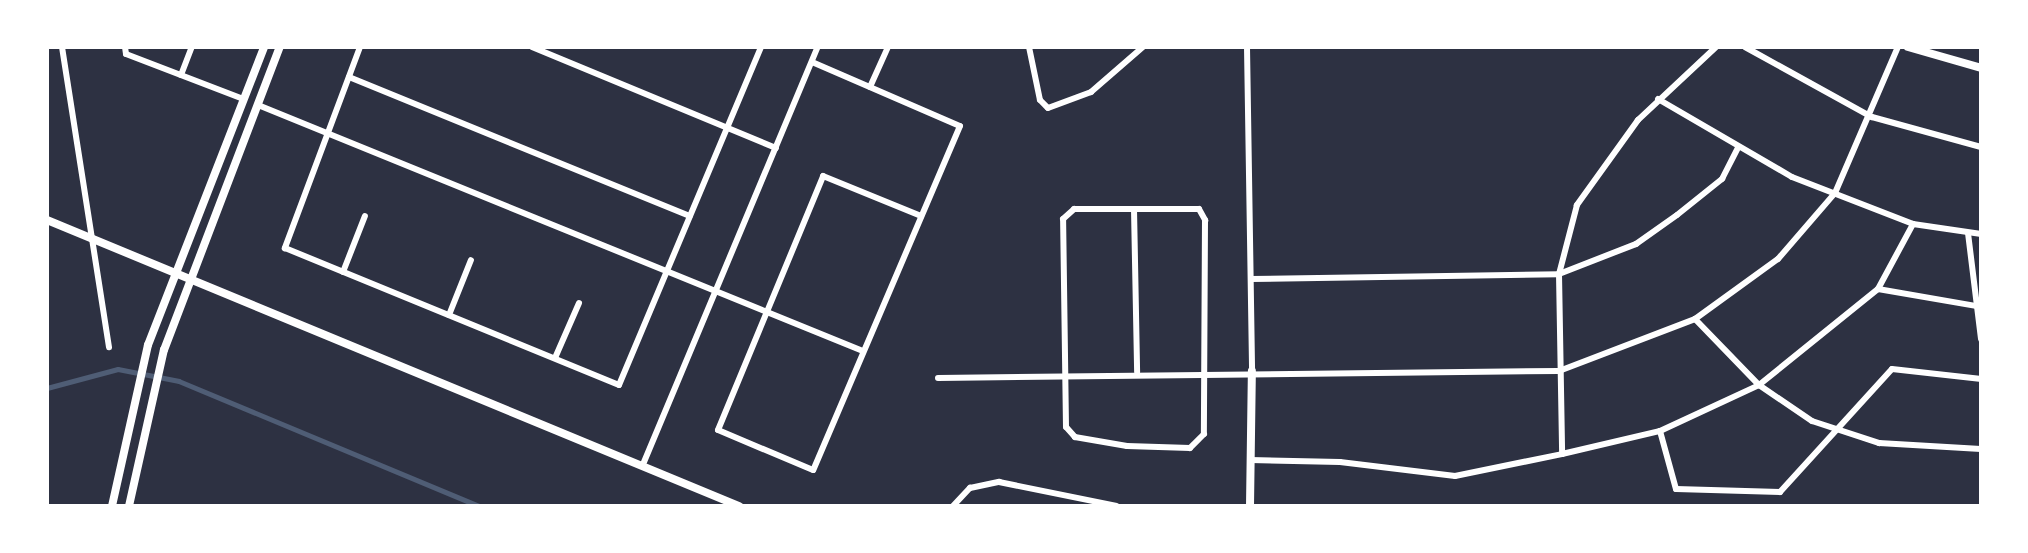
<!DOCTYPE html>
<html>
<head>
<meta charset="utf-8">
<style>
	body { margin:0 }
	#map { position:relative; width:2028px; height:553px; overflow:hidden; background:#2d3142; font-family:Cabin,sans-serif }
	div>[style] { position:absolute }
	.stream>* { height:4.5px; margin:-2.25px; padding:0 2.25px; transform-origin:2.25px; border-radius:2.25px; background:#4f5d75 }
	.minor>* { height:6px; margin:-3px; padding:0 3px; transform-origin:3px; border-radius:3px; background:#fff }
	.tertiary>* { height:8px; margin:-4px; padding:0 4px; transform-origin:4px; border-radius:4px; background:#fff }
	span { translate:-50% -50%; white-space:nowrap; text-align:center; line-height:1.15; -webkit-text-stroke:6px #fff; paint-order:stroke }
	.frame { position:absolute; inset:0; border:49px solid #fff; pointer-events:none }
</style>
</head>
<body>
<div id="map">
	<div class="stream">
		<div style="left:47px;top:388px;width:73px;rotate:-15deg"></div>
		<div style="left:118px;top:369px;width:62px;rotate:11.1deg"></div>
		<div style="left:179px;top:381px;width:325px;rotate:22.6deg"></div>
	</div>
	<div class="minor">
		<div style="left:62px;top:47px;width:304px;rotate:81.1deg"></div>
		<div style="left:125px;top:47px;width:7px;rotate:82deg"></div>
		<div style="left:126px;top:54px;width:125px;rotate:21deg"></div>
		<div style="left:360px;top:47px;width:215px;rotate:110.5deg"></div>
		<div style="left:285px;top:248px;width:361px;rotate:22.3deg"></div>
		<div style="left:619px;top:385px;width:367px;rotate:-67.2deg"></div>
		<div style="left:532px;top:47px;width:264px;rotate:22.5deg"></div>
		<div style="left:1029px;top:47px;width:54px;rotate:78.3deg"></div>
		<div style="left:1040px;top:100px;width:11px;rotate:45deg"></div>
		<div style="left:1048px;top:108px;width:46px;rotate:-20.4deg"></div>
		<div style="left:1091px;top:92px;width:69px;rotate:-40.9deg"></div>
		<div style="left:1247px;top:47px;width:324px;rotate:89.1deg"></div>
		<div style="left:1716px;top:47px;width:107px;rotate:136.9deg"></div>
		<div style="left:1638px;top:120px;width:105px;rotate:125.7deg"></div>
		<div style="left:1577px;top:205px;width:71px;rotate:104.6deg"></div>
		<div style="left:1559px;top:274px;width:180px;rotate:89deg"></div>
		<div style="left:1562px;top:454px;width:101px;rotate:-13.2deg"></div>
		<div style="left:1660px;top:431px;width:109px;rotate:-24.9deg"></div>
		<div style="left:1759px;top:385px;width:153px;rotate:-38.9deg"></div>
		<div style="left:1878px;top:289px;width:74px;rotate:-61.7deg"></div>
		<div style="left:1745px;top:47px;width:145px;rotate:28.9deg"></div>
		<div style="left:1872px;top:117px;width:113px;rotate:15.4deg"></div>
		<div style="left:812px;top:62px;width:161px;rotate:23.4deg"></div>
		<div style="left:960px;top:126px;width:374px;rotate:113.1deg"></div>
		<div style="left:813px;top:470px;width:103px;rotate:-157.2deg"></div>
		<div style="left:718px;top:430px;width:275px;rotate:-67.5deg"></div>
		<div style="left:823px;top:176px;width:106px;rotate:22.2deg"></div>
		<div style="left:181px;top:75px;width:30px;rotate:-69deg"></div>
		<div style="left:349px;top:77px;width:368px;rotate:22.2deg"></div>
		<div style="left:870px;top:87px;width:44px;rotate:-65.8deg"></div>
		<div style="left:1658px;top:99px;width:155px;rotate:30.2deg"></div>
		<div style="left:1792px;top:177px;width:130px;rotate:21.2deg"></div>
		<div style="left:1913px;top:224px;width:69px;rotate:8.4deg"></div>
		<div style="left:258px;top:105px;width:653px;rotate:22.13deg"></div>
		<div style="left:1074px;top:209px;width:125px"></div>
		<div style="left:1199px;top:209px;width:13px;rotate:61deg"></div>
		<div style="left:1205px;top:220px;width:214px;rotate:90.3deg"></div>
		<div style="left:1204px;top:434px;width:20px;rotate:135deg"></div>
		<div style="left:1190px;top:448px;width:63px;rotate:-178.2deg"></div>
		<div style="left:1127px;top:446px;width:53px;rotate:-170.2deg"></div>
		<div style="left:1075px;top:437px;width:13px;rotate:-132deg"></div>
		<div style="left:1066px;top:427px;width:208px;rotate:-90.8deg"></div>
		<div style="left:1063px;top:219px;width:15px;rotate:-42deg"></div>
		<div style="left:1134px;top:209px;width:163px;rotate:88.9deg"></div>
		<div style="left:1968px;top:233px;width:107px;rotate:83deg"></div>
		<div style="left:343px;top:272px;width:60px;rotate:-68.6deg"></div>
		<div style="left:1251px;top:279px;width:308px;rotate:-0.9deg"></div>
		<div style="left:1559px;top:274px;width:83px;rotate:-21.3deg"></div>
		<div style="left:1636px;top:244px;width:50px;rotate:-35.3deg"></div>
		<div style="left:1677px;top:215px;width:58px;rotate:-38.7deg"></div>
		<div style="left:1722px;top:179px;width:35px;rotate:-63deg"></div>
		<div style="left:1878px;top:289px;width:99px;rotate:9.8deg"></div>
		<div style="left:449px;top:315px;width:59px;rotate:-68.2deg"></div>
		<div style="left:1695px;top:319px;width:92px;rotate:45.9deg"></div>
		<div style="left:1759px;top:385px;width:64px;rotate:34.2deg"></div>
		<div style="left:1812px;top:421px;width:71px;rotate:18.2deg"></div>
		<div style="left:1879px;top:443px;width:102px;rotate:3.4deg"></div>
		<div style="left:555px;top:358px;width:60px;rotate:-66.4deg"></div>
		<div style="left:938px;top:378px;width:621px;rotate:-0.65deg"></div>
		<div style="left:1559px;top:371px;width:146px;rotate:-20.9deg"></div>
		<div style="left:1695px;top:319px;width:102px;rotate:-35.9deg"></div>
		<div style="left:1778px;top:259px;width:87px;rotate:-49.2deg"></div>
		<div style="left:1835px;top:193px;width:159px;rotate:-66.7deg"></div>
		<div style="left:1660px;top:431px;width:60px;rotate:74.6deg"></div>
		<div style="left:1676px;top:489px;width:104px;rotate:1.7deg"></div>
		<div style="left:1780px;top:492px;width:166px;rotate:-47.7deg"></div>
		<div style="left:1892px;top:369px;width:90px;rotate:6.4deg"></div>
		<div style="left:1250px;top:460px;width:90px;rotate:1.3deg"></div>
		<div style="left:1340px;top:462px;width:116px;rotate:6.9deg"></div>
		<div style="left:1455px;top:476px;width:109px;rotate:-11.6deg"></div>
		<div style="left:644px;top:462px;width:450px;rotate:-67.3deg"></div>
		<div style="left:953px;top:506px;width:25px;rotate:-47deg"></div>
		<div style="left:970px;top:488px;width:30px;rotate:-12deg"></div>
		<div style="left:999px;top:482px;width:120px;rotate:11.5deg"></div>
	</div>
	<div class="tertiary">
		<div style="left:1908px;top:47px;width:76px;rotate:16deg"></div>
		<div style="left:47px;top:220px;width:749px;rotate:22.46deg"></div>
		<div style="left:112px;top:506px;width:165px;rotate:-77.4deg"></div>
		<div style="left:148px;top:345px;width:320px;rotate:-68.7deg"></div>
		<div style="left:129px;top:506px;width:160px;rotate:-77.4deg"></div>
		<div style="left:164px;top:350px;width:324px;rotate:-69.1deg"></div>
		<div style="left:1250px;top:506px;width:135px;rotate:-89.2deg"></div>
	</div>
	<div class="frame"></div>
</div>
</body>
</html>
